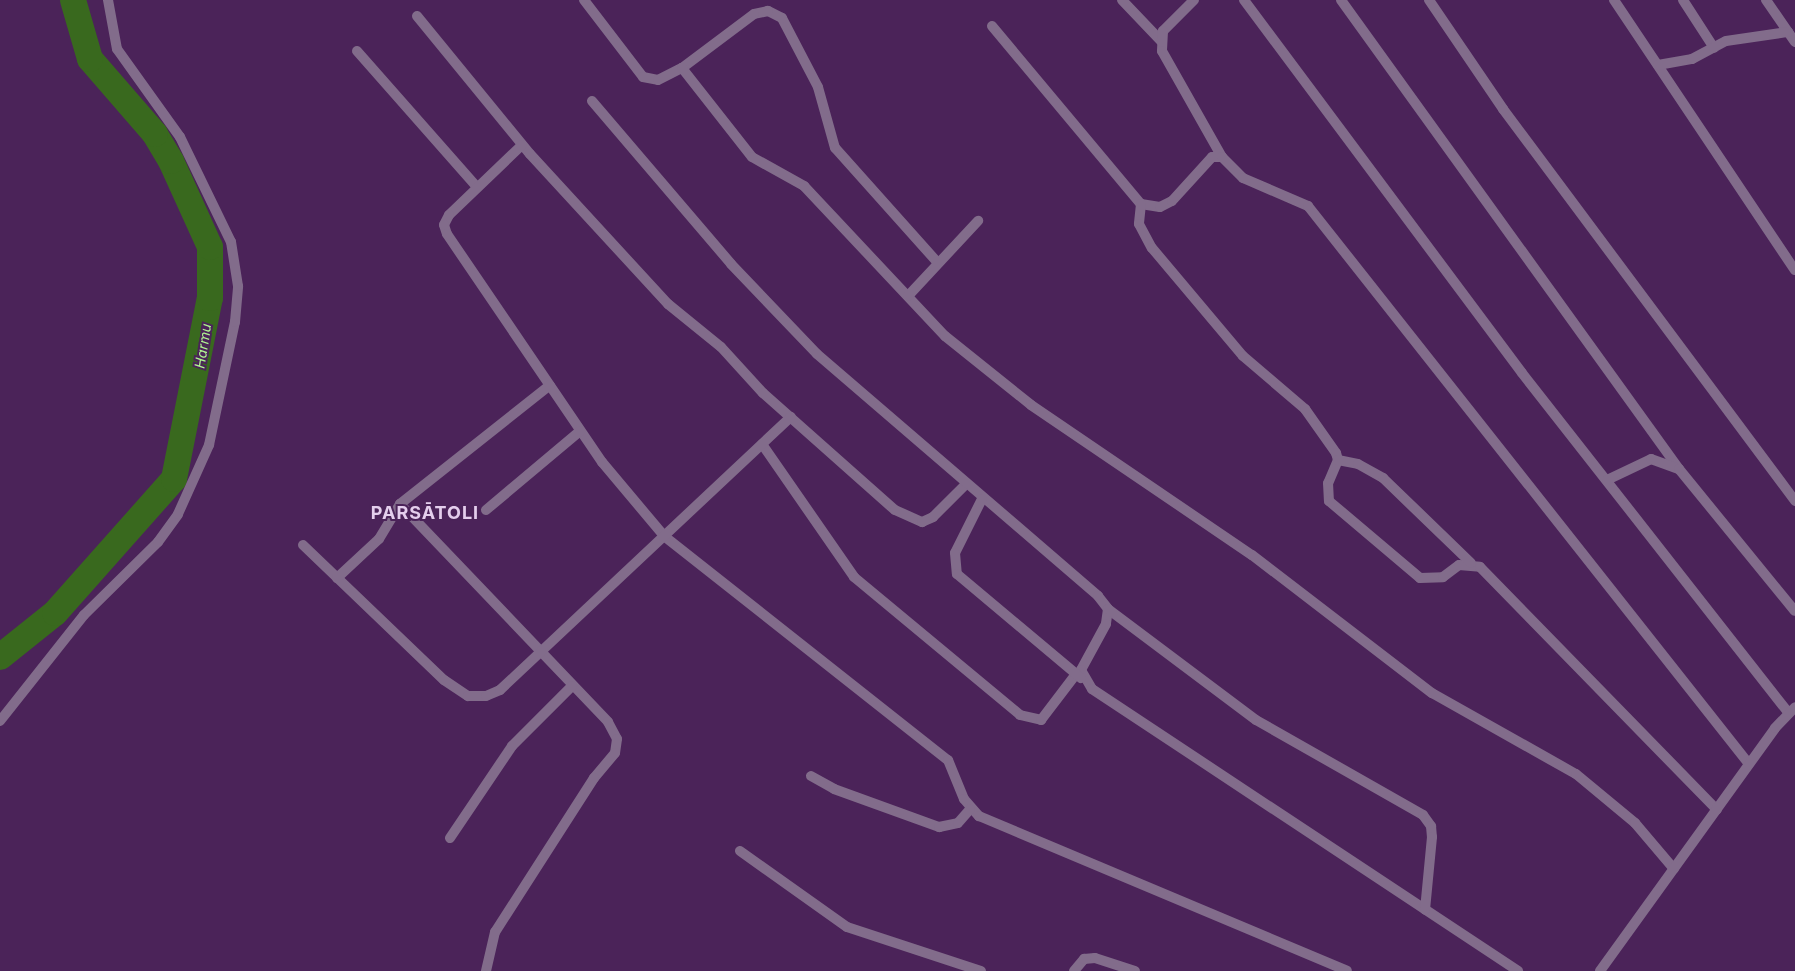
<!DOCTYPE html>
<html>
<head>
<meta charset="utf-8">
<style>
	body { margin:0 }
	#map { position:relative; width:1795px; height:971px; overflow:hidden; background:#4b2359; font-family:Inter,sans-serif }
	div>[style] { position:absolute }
	.river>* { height:26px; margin:-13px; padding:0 13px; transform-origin:13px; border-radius:13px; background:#39691e }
	.street>* { height:10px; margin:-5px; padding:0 5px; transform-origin:5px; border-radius:5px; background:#826c8b }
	span { translate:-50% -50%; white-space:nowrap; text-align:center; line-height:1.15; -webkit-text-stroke:4px #4b2359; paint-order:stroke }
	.water-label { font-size:14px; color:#b0f591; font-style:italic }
	.district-label { font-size:18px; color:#e4ceed; font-weight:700; letter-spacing:1px }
</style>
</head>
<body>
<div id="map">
	<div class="river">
		<div style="left:0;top:657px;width:70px;rotate:-38.7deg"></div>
		<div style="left:55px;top:613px;width:179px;rotate:-48.4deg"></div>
		<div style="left:174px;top:479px;width:185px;rotate:-78.8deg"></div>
		<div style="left:210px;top:298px;width:51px;rotate:-90deg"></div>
		<div style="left:210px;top:247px;width:94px;rotate:-114.4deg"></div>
		<div style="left:171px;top:161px;width:31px;rotate:-121deg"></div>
		<div style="left:155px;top:134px;width:99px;rotate:-130.9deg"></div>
		<div style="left:90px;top:59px;width:61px;rotate:-106.1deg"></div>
	</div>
	<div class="street">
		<div style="left:584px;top:0;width:97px;rotate:52.5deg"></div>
		<div style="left:643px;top:77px;width:15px;rotate:11deg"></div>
		<div style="left:658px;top:80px;width:27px;rotate:-27deg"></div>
		<div style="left:1122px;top:0;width:57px;rotate:46.4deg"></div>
		<div style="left:1194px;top:0;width:44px;rotate:135deg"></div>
		<div style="left:1163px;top:31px;width:20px;rotate:93deg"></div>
		<div style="left:1162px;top:51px;width:122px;rotate:60.5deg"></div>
		<div style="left:1244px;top:0;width:465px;rotate:53.3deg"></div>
		<div style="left:1522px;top:373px;width:432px;rotate:51.9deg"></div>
		<div style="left:1341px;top:0;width:578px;rotate:54.22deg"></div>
		<div style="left:1429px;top:0;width:132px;rotate:55.8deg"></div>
		<div style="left:1503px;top:109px;width:489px;rotate:53.3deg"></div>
		<div style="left:1614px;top:0;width:325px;rotate:56.2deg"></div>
		<div style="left:1683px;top:0;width:57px;rotate:57.1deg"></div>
		<div style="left:1766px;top:0;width:51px;rotate:55.4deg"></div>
		<div style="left:417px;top:16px;width:178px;rotate:50.7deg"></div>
		<div style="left:530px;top:154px;width:204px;rotate:47.4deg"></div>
		<div style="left:668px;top:304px;width:68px;rotate:39.1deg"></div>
		<div style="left:721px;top:347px;width:62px;rotate:47.6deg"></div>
		<div style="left:763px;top:393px;width:176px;rotate:41.6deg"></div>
		<div style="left:895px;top:510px;width:30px;rotate:24deg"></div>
		<div style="left:922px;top:522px;width:12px;rotate:-24deg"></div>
		<div style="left:933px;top:517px;width:45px;rotate:-45deg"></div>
		<div style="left:992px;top:26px;width:232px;rotate:50.1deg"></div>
		<div style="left:1141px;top:204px;width:19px;rotate:9deg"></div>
		<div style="left:1160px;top:207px;width:13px;rotate:-27deg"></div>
		<div style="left:1172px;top:201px;width:59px;rotate:-47.7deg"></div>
		<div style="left:1212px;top:157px;width:10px"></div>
		<div style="left:1222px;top:157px;width:30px;rotate:45deg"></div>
		<div style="left:1243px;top:178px;width:71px;rotate:23.3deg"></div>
		<div style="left:1308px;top:206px;width:711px;rotate:51.68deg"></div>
		<div style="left:357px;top:51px;width:181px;rotate:48.6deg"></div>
		<div style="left:1658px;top:65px;width:35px;rotate:-10deg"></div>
		<div style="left:1692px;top:59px;width:38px;rotate:-28deg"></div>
		<div style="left:1726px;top:41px;width:63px;rotate:-8.3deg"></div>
		<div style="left:592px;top:101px;width:214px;rotate:49.5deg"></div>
		<div style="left:731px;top:264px;width:124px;rotate:46.3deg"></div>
		<div style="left:817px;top:354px;width:371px;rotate:40.7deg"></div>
		<div style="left:1098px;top:596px;width:16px;rotate:52deg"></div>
		<div style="left:1108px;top:609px;width:15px;rotate:98deg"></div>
		<div style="left:1106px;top:624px;width:52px;rotate:118.5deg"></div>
		<div style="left:1081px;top:670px;width:22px;rotate:60deg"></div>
		<div style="left:1092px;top:689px;width:511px;rotate:33.5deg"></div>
		<div style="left:522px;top:145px;width:101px;rotate:136.2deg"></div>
		<div style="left:449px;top:215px;width:11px;rotate:117deg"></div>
		<div style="left:444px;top:225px;width:9px;rotate:72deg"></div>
		<div style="left:447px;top:234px;width:276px;rotate:55.8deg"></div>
		<div style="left:602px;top:462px;width:97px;rotate:50deg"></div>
		<div style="left:664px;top:536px;width:362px;rotate:38.3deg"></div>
		<div style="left:948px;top:760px;width:42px;rotate:67.7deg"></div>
		<div style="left:964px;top:799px;width:23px;rotate:49deg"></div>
		<div style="left:979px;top:816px;width:399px;rotate:22.8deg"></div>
		<div style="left:1141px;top:204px;width:20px;rotate:96deg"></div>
		<div style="left:1139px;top:224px;width:27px;rotate:62deg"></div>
		<div style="left:1152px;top:248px;width:141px;rotate:49.9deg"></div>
		<div style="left:1243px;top:356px;width:82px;rotate:40.5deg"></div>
		<div style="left:1305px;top:409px;width:54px;rotate:54.8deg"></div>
		<div style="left:1336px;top:453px;width:7px;rotate:74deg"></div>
		<div style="left:1338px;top:460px;width:25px;rotate:113deg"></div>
		<div style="left:1328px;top:483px;width:18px;rotate:87deg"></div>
		<div style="left:1329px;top:501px;width:119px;rotate:40.2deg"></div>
		<div style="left:1420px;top:578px;width:23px;rotate:-2deg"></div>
		<div style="left:1443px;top:577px;width:20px;rotate:-37deg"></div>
		<div style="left:1459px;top:565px;width:21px;rotate:5deg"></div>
		<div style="left:1480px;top:567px;width:339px;rotate:45.7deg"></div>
		<div style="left:938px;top:263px;width:154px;rotate:-131.8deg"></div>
		<div style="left:835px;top:148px;width:63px;rotate:-105.6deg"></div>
		<div style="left:818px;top:87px;width:78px;rotate:-117.6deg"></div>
		<div style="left:782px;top:18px;width:16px;rotate:-153deg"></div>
		<div style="left:768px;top:11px;width:14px;rotate:168deg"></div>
		<div style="left:754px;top:14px;width:90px;rotate:143.1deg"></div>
		<div style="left:682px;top:68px;width:113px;rotate:51.8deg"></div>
		<div style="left:752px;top:157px;width:60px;rotate:29.1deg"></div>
		<div style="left:804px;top:186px;width:206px;rotate:46.8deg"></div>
		<div style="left:945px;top:336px;width:110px;rotate:38.7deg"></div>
		<div style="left:1031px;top:405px;width:267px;rotate:34.2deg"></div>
		<div style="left:1252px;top:555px;width:227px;rotate:37.5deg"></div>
		<div style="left:1432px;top:693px;width:165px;rotate:29.4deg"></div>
		<div style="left:1576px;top:774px;width:77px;rotate:39.7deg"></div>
		<div style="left:1635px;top:823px;width:60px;rotate:49.7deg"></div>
		<div style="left:908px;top:296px;width:103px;rotate:-47deg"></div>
		<div style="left:762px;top:444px;width:162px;rotate:55.3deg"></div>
		<div style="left:854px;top:577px;width:216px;rotate:39.7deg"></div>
		<div style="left:1020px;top:715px;width:22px;rotate:13deg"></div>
		<div style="left:1041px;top:720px;width:58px;rotate:-52.7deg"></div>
		<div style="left:1338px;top:460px;width:20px;rotate:11deg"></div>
		<div style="left:1358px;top:464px;width:29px;rotate:29deg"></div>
		<div style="left:1383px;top:478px;width:122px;rotate:44deg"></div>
		<div style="left:1607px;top:480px;width:49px;rotate:-25.5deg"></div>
		<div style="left:1651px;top:459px;width:30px;rotate:20deg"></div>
		<div style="left:1679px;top:469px;width:183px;rotate:50.8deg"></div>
		<div style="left:982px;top:499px;width:60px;rotate:116.6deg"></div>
		<div style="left:955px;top:553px;width:21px;rotate:85deg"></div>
		<div style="left:957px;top:574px;width:162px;rotate:40deg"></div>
		<div style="left:400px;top:504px;width:301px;rotate:46.3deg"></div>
		<div style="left:608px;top:722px;width:19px;rotate:62deg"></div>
		<div style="left:617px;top:739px;width:14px;rotate:98deg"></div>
		<div style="left:615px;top:753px;width:33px;rotate:130deg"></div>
		<div style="left:594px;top:778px;width:183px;rotate:122.7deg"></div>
		<div style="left:495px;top:932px;width:40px;rotate:103deg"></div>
		<div style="left:486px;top:510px;width:123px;rotate:-40deg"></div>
		<div style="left:303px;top:545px;width:195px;rotate:43.8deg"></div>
		<div style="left:444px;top:680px;width:29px;rotate:34deg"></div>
		<div style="left:468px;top:696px;width:18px"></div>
		<div style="left:486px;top:696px;width:15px;rotate:-23deg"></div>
		<div style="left:500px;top:690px;width:399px;rotate:-43.2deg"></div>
		<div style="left:337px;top:578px;width:57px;rotate:-42.9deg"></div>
		<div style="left:379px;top:539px;width:41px;rotate:-59deg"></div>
		<div style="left:400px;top:504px;width:191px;rotate:-38.4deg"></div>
		<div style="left:1108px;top:609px;width:185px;rotate:36.9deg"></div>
		<div style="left:1256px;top:720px;width:192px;rotate:29.6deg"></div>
		<div style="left:1423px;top:815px;width:14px;rotate:54deg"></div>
		<div style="left:1431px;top:826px;width:11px;rotate:85deg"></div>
		<div style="left:1432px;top:837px;width:73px;rotate:95.5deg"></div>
		<div style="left:0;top:721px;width:135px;rotate:-51.6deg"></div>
		<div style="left:84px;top:615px;width:104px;rotate:-44.6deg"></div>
		<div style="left:158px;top:542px;width:34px;rotate:-54deg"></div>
		<div style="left:178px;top:514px;width:76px;rotate:-65.8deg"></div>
		<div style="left:209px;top:445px;width:126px;rotate:-78.1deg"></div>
		<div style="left:235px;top:322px;width:36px;rotate:-85deg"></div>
		<div style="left:238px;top:286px;width:45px;rotate:-99deg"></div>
		<div style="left:231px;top:242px;width:117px;rotate:-115.9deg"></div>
		<div style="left:180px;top:137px;width:108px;rotate:-125.6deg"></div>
		<div style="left:117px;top:49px;width:50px;rotate:-100.4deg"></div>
		<div style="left:811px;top:776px;width:26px;rotate:29deg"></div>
		<div style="left:834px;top:789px;width:112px;rotate:19.9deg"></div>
		<div style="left:939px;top:827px;width:19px;rotate:-12deg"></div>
		<div style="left:958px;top:823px;width:18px;rotate:-49deg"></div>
		<div style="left:450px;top:838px;width:111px;rotate:-56deg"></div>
		<div style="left:512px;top:746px;width:85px;rotate:-45deg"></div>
		<div style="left:740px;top:851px;width:131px;rotate:35.4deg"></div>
		<div style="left:847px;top:927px;width:141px;rotate:18.2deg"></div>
		<div style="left:1074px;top:971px;width:16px;rotate:-50deg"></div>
		<div style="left:1084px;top:959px;width:11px;rotate:-5deg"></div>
		<div style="left:1095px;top:958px;width:42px;rotate:18deg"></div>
		<div style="left:1600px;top:971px;width:299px;rotate:-54.2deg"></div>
		<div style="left:1775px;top:728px;width:29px;rotate:-46deg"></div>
	</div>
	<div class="water-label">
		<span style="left:203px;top:346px;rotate:-81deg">Harmu</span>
	</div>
	<div class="district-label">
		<span style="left:425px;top:513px">PARSĀTOLI</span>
	</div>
</div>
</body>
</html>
